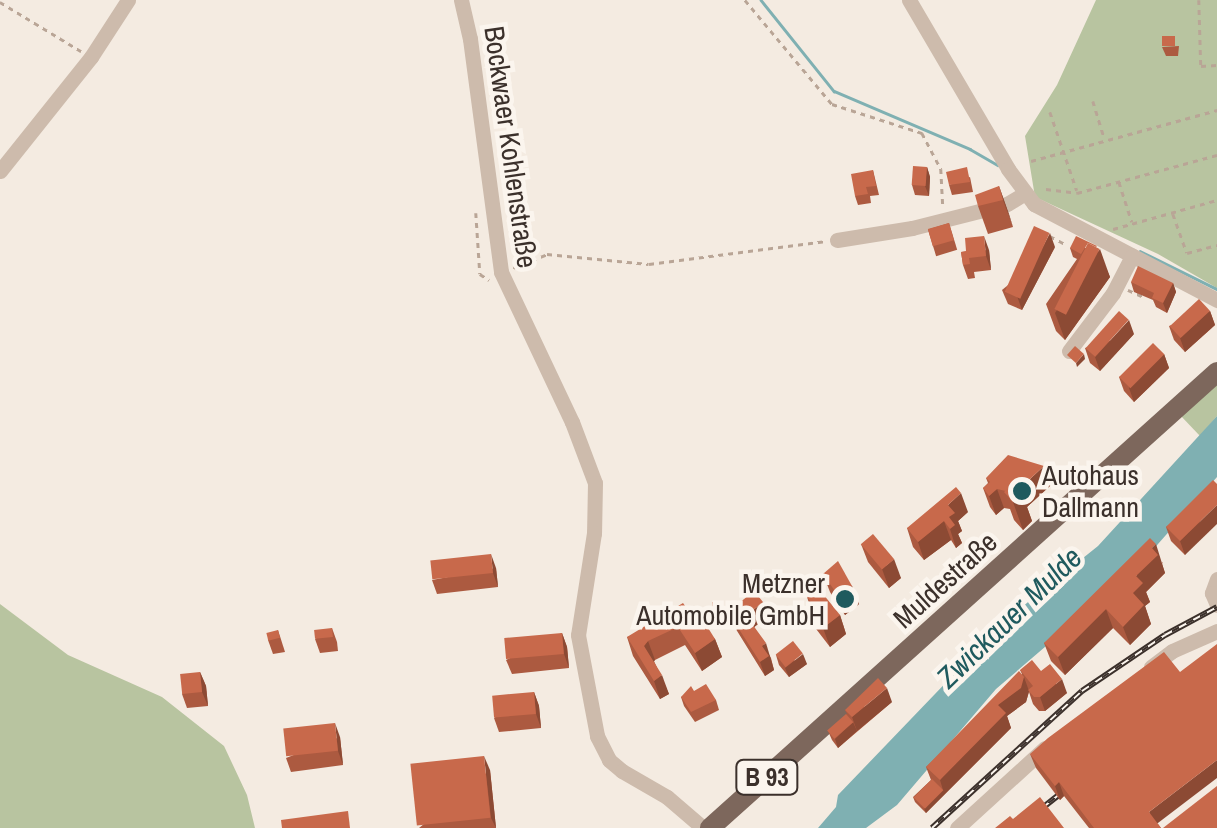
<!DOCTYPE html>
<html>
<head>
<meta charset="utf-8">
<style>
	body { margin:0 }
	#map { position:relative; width:1217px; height:828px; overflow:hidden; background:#f4ebe1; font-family:"Archivo Narrow",sans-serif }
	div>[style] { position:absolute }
	.green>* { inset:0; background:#b8c4a0 }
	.water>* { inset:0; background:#7fb0b2 }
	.stream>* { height:2.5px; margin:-1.25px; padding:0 1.25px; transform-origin:1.25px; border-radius:1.25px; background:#7fb0b2 }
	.path>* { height:2.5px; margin-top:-1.25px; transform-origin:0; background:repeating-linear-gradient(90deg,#b9a596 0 5px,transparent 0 10px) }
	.minor>* { height:15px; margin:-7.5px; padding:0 7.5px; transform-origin:7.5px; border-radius:7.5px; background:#cdbbac }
	.major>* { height:20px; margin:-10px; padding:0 10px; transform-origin:10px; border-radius:10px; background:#7d675c }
	.rail>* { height:6px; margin-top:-3px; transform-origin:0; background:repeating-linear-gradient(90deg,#fbf5ee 0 8px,#3b302b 0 16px); box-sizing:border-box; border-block:2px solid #3b302b }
	.wall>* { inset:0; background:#ac5a40; transform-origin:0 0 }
	.shaded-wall>* { inset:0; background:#8c4a34 }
	.building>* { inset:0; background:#c8694b; transform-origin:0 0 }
	.dots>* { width:28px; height:28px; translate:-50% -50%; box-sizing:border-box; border:5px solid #fbf5ee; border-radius:50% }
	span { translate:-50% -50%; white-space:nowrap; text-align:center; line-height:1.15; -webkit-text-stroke:9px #fbf5ee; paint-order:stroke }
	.shield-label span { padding:2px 8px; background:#fbf5ee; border:2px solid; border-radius:8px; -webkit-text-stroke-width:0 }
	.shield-label { font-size:25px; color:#3b302b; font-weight:700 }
	.street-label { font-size:28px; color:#3b302b }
	.poi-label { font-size:28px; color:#3b302b }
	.left { translate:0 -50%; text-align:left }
	.right { translate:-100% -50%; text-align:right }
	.water-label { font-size:30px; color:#1f5a5e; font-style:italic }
</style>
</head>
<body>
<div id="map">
	<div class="green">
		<div style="clip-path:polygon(1096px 0,1217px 0,1217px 288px,1158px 254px,1035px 197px,1025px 136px,1057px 85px)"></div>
		<div style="clip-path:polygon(1217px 379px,1217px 416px,1200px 436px,1180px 415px)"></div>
		<div style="clip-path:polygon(0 604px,68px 655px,162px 697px,224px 746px,247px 795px,255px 828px,0 828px)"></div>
	</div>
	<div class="water">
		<div style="clip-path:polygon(1217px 416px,1217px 477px,1136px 569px,996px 689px,897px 805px,866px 828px,818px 828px,836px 807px,838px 795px,1007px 619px,1098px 546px)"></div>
	</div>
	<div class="stream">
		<div style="left:761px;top:0;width:117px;rotate:51.3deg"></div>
		<div style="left:834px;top:91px;width:148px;rotate:23.1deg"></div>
		<div style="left:970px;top:149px;width:32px;rotate:30deg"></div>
		<div style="left:1140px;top:251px;width:86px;rotate:26.3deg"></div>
	</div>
	<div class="path">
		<div style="left:745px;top:0;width:136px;rotate:50.1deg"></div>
		<div style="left:832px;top:104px;width:95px;rotate:17.9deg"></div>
		<div style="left:922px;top:133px;width:41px;rotate:62.2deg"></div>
		<div style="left:941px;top:169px;width:37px;rotate:87deg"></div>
		<div style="left:1199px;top:0;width:66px;rotate:88.3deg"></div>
		<div style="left:1201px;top:66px;width:16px;rotate:-4deg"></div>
		<div style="left:0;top:2px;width:95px;rotate:31.2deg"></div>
		<div style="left:1093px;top:101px;width:39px;rotate:73deg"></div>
		<div style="left:1050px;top:112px;width:83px;rotate:71.1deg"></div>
		<div style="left:1031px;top:161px;width:193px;rotate:-15.3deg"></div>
		<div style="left:1119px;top:182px;width:42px;rotate:72deg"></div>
		<div style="left:1046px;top:189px;width:31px;rotate:7deg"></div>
		<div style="left:1077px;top:193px;width:145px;rotate:-15.2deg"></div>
		<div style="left:476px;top:213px;width:61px;rotate:86.2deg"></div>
		<div style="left:480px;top:274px;width:11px;rotate:34deg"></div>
		<div style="left:1173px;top:214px;width:41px;rotate:70.3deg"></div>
		<div style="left:1187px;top:253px;width:31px;rotate:-15deg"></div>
		<div style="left:1113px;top:229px;width:108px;rotate:-15.6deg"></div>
		<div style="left:1050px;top:236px;width:17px;rotate:28deg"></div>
		<div style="left:513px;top:268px;width:37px;rotate:-22deg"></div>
		<div style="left:547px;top:254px;width:102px;rotate:5.6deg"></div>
		<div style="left:649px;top:264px;width:177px;rotate:-7.4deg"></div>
		<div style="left:1128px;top:290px;width:17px;rotate:24deg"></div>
	</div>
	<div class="minor">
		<div style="left:461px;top:0;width:40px;rotate:77deg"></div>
		<div style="left:470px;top:39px;width:235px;rotate:82.4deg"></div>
		<div style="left:501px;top:272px;width:166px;rotate:64.7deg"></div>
		<div style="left:572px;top:422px;width:65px;rotate:69.3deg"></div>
		<div style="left:595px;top:483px;width:50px;rotate:91.1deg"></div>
		<div style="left:594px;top:533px;width:103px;rotate:98.9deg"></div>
		<div style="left:578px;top:635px;width:103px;rotate:79.3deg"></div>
		<div style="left:597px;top:736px;width:27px;rotate:63deg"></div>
		<div style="left:609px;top:760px;width:17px;rotate:40deg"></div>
		<div style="left:622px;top:771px;width:52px;rotate:30deg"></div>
		<div style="left:667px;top:797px;width:48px;rotate:40.7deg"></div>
		<div style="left:909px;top:0;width:196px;rotate:59.6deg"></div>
		<div style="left:1008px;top:169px;width:44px;rotate:53.4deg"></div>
		<div style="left:1034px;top:204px;width:207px;rotate:27.7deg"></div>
		<div style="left:0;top:171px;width:146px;rotate:-51.4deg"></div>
		<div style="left:91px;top:57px;width:68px;rotate:-57deg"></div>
		<div style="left:837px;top:240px;width:76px;rotate:-9.1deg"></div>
		<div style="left:912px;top:228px;width:98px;rotate:-14.2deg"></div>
		<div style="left:1007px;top:204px;width:21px;rotate:-31deg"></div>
		<div style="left:1069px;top:351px;width:73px;rotate:-52.8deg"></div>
		<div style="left:1113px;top:293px;width:42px;rotate:-62.8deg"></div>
		<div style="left:1217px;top:579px;width:15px;rotate:110deg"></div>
		<div style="left:1212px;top:593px;width:13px;rotate:67deg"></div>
		<div style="left:1151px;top:667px;width:26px;rotate:-37deg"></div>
		<div style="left:1172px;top:651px;width:49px;rotate:-24deg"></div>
		<div style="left:957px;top:828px;width:119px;rotate:-42.3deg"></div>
	</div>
	<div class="major">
		<div style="left:710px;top:828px;width:682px;rotate:-41.97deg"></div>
	</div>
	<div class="rail">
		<div style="left:932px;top:828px;width:203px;rotate:-42.4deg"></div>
		<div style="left:1082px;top:691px;width:100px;rotate:-34deg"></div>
		<div style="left:1165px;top:635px;width:59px;rotate:-28.3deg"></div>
		<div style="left:1017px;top:828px;width:80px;rotate:-38.4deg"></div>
	</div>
	<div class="wall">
		<div style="clip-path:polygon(1179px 46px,1178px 56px,1166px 56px,1162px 47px)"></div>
		<div style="clip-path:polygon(927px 167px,930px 177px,929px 196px,915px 195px,912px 185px)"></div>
		<div style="clip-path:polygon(873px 170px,879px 195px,870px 196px,871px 203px,858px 205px,855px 196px)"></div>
		<div style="clip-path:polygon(970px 177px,973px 192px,952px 195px,949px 185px)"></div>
		<div style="clip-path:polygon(999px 186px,1013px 227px,988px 234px,978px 206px)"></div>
		<div style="left:949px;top:223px;width:28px;height:22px;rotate:73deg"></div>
		<div style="clip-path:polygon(1055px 247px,1022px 310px,1008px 304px,1002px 290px)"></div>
		<div style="clip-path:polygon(1070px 248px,1097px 248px,1110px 277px,1065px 340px,1056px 331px,1046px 304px,1077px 259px,1073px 257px)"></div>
		<div style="clip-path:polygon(989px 250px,991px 270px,974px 272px,975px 278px,968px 279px,963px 265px,961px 252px)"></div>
		<div style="clip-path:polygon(1131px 282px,1173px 283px,1176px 292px,1167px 313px,1156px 307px,1153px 300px,1134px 292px)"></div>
		<div style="clip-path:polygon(1210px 311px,1215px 325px,1185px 352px,1174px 340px,1169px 326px)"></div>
		<div style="clip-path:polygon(1134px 334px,1100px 371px,1090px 363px,1085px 348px)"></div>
		<div style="clip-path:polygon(1164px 354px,1169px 368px,1134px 402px,1124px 391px,1119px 377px)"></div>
		<div style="clip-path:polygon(986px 478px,1051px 485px,1027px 507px,1032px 521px,1023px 530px,1014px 520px,1010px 509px,1004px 508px,996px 515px,990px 507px,983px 488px,988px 483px)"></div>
		<div style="clip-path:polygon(1217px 484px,1185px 555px,1171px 541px,1166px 527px)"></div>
		<div style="clip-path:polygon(968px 512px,958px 521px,962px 531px,958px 534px,962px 543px,956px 548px,951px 540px,924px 560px,913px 547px,907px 528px)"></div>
		<div style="clip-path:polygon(861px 544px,901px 578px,889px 588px,868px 562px)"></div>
		<div style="clip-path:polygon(1163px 562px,1162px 564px,1165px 573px,1146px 592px,1150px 602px,1145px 606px,1151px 624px,1130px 645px,1113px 628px,1065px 675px,1051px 661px,1044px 643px)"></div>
		<div style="clip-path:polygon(496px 568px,498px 587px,437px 594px,432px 580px)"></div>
		<div style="clip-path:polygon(823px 574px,852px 586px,859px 604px,845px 615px,830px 592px)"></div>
		<div style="clip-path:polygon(807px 597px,840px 615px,846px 634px,830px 647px,813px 625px,806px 606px,809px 603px)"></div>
		<div style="clip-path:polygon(721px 601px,724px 610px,726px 626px,718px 627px,714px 618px)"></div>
		<div style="clip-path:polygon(728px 612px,768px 616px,754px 627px,771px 658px,774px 670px,765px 676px,734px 626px)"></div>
		<div style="clip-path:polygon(694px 618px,715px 639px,722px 657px,702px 671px,685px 645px,655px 660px,654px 661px,669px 694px,660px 699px,633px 656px,627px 637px)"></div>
		<div style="clip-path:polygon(332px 628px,337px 642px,338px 651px,320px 653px,315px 639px)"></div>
		<div style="clip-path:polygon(278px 630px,285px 652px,273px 654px,268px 640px)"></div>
		<div style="clip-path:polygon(562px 633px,567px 647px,569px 668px,512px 674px,506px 660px)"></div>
		<div style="clip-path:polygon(776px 655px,807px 664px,789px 677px,779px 665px)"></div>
		<div style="clip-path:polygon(1020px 670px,1041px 671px,1067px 693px,1045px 711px,1039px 711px,1033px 704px,1029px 692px,1026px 702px,1007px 716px,1011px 728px,926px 813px,915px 802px,913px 797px,931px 780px,926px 767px,1022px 674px)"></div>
		<div style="clip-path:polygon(200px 672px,206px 686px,208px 706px,187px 708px,182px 694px)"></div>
		<div style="clip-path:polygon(694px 691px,716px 700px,719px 710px,695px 722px,684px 706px,681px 697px)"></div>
		<div style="clip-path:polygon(534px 692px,539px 706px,541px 728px,499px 732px,494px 718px)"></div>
		<div style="clip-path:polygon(892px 702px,838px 748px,832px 740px,828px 731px,847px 714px,845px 710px)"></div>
		<div style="clip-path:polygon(340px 737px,343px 765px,291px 772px,286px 758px)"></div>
		<div style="clip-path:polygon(1030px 754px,1158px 824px,1161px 828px,1089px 828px,1064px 796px,1060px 800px,1036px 768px)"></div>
		<div style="clip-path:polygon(490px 770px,496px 828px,419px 828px)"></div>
	</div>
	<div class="shaded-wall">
		<div style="clip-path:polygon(927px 167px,930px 177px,929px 196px,925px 186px)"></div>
		<div style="clip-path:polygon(999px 186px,1009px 214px,1013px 227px,1003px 200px)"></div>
		<div style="clip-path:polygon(1050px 233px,1055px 247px,1022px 310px,1017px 296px)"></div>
		<div style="clip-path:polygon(984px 236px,989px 250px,991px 270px,986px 256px)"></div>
		<div style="clip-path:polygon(1100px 249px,1110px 277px,1065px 340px,1055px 313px)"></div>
		<div style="clip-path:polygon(1173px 283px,1176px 292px,1167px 313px,1163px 303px)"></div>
		<div style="clip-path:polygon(1210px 311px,1215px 325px,1185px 352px,1180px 338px)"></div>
		<div style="clip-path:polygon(1129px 320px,1134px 334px,1100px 371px,1095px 357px)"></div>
		<div style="clip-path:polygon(1084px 354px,1085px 359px,1077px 367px,1076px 363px)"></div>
		<div style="clip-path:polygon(1164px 354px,1169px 368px,1134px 402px,1129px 388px)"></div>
		<div style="clip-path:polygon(1044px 466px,1051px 485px,1027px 507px,1032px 521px,1023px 530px,1013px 502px,1015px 493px)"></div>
		<div style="clip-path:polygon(997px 489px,1004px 508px,996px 515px,989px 496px)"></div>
		<div style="clip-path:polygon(961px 493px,968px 512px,958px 521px,962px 531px,958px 534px,962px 543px,956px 548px,950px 529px,948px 505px)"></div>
		<div style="clip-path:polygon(1217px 505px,1217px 524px,1185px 555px,1180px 541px)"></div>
		<div style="clip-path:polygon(944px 521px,951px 540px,924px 560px,918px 542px)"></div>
		<div style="clip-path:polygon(1156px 544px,1165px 573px,1146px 592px,1150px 602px,1145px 606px,1151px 624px,1130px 645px,1123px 627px,1136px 576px,1152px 548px)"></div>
		<div style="clip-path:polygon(491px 554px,496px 568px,498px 587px,493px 573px)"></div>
		<div style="clip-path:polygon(894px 559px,901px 578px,889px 588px,882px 569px)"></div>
		<div style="clip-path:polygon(852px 586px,859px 604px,845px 615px,839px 597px)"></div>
		<div style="clip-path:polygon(763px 602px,768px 616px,747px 633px,742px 619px)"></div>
		<div style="clip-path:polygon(1106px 609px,1113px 628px,1065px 675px,1058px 657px)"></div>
		<div style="clip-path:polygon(840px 615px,846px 634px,830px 647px,823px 628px)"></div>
		<div style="clip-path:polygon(562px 633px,567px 647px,569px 668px,564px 654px)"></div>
		<div style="clip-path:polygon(715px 639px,722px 657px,702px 671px,695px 653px)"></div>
		<div style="clip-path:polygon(648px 641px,655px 660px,651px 665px,644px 646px)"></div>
		<div style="clip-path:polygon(766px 643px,774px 670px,765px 676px,760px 662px,762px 646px)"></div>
		<div style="clip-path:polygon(803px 654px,807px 664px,789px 677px,785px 668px)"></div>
		<div style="clip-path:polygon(200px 672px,206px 686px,208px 706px,202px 692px)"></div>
		<div style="clip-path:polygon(662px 675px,669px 694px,660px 699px,654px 681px)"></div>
		<div style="clip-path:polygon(1024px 677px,1029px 691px,1026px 702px,1007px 716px,1011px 728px,926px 813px,924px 808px,943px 790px,940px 780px,998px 705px)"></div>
		<div style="clip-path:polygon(1062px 679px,1067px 693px,1045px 711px,1040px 697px)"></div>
		<div style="clip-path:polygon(887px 688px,892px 702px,857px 731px,852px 717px)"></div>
		<div style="clip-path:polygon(534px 692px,539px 706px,541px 728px,536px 714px)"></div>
		<div style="clip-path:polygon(853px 722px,857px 731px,838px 748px,835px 739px)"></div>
		<div style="clip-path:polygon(335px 723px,340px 737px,343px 765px,338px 751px)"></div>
		<div style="clip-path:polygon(484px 756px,490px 770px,496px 828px,491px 818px)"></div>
		<div style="clip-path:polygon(1217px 760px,1217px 778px,1154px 826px,1149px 812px)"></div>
		<div style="clip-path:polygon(1059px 782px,1064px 796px,1060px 800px,1055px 786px)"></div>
	</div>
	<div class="building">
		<div style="left:1175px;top:36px;width:10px;height:13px;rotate:90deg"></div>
		<div style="left:913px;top:166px;width:14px;height:19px;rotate:4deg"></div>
		<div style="clip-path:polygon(967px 167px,970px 182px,949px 185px,946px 172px)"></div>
		<div style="clip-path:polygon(873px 170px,876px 186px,866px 187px,868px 194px,855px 196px,851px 174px)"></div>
		<div style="clip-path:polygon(999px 186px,1003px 200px,978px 206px,975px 195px)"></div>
		<div style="left:949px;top:223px;width:18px;height:22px;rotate:74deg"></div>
		<div style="left:1034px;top:226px;width:17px;height:72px;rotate:24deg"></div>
		<div style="clip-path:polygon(984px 236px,986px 256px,969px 258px,970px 264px,963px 265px,961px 252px,966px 251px,965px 238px)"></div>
		<div style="clip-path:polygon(1076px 236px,1097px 246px,1096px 247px,1088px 243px,1081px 254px,1070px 248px)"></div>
		<div style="left:1088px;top:243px;width:13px;height:74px;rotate:27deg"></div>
		<div style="clip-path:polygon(1138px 266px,1173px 283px,1163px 303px,1152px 298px,1154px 293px,1131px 282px)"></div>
		<div style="left:1199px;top:299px;width:16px;height:40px;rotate:47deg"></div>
		<div style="left:1119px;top:311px;width:13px;height:50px;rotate:42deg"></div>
		<div style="left:1153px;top:343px;width:16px;height:48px;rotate:45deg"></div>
		<div style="left:1075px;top:346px;width:12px;height:12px;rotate:42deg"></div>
		<div style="clip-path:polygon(1008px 455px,1044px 466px,1017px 491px,1010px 487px,1006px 491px,997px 489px,989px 496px,983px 488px,990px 482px,986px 478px)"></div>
		<div style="clip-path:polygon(1213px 480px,1217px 484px,1217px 505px,1180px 541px,1166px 527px)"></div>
		<div style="clip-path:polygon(956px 487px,961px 493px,948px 505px,955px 513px,949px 517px,955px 525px,950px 529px,944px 521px,918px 542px,907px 528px)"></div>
		<div style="clip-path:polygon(1010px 487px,1022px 494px,1013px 502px,1004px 492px)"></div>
		<div style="left:873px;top:534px;width:33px;height:16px;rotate:50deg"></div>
		<div style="clip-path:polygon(1150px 538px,1156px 544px,1152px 548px,1158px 555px,1136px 576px,1143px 583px,1133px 593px,1144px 605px,1123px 627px,1106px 609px,1058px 657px,1044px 643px)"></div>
		<div style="left:491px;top:554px;width:19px;height:61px;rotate:84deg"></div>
		<div style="clip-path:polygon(838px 561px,852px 586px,839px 597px,823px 574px)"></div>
		<div style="clip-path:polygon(819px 589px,840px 615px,823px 628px,806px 606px,811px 602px,807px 597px)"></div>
		<div style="clip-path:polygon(754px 591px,763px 602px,742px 619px,746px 624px,750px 621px,766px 643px,762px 646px,769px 656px,760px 662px,728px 612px)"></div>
		<div style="left:721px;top:601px;width:16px;height:9px;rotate:83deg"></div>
		<div style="clip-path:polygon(683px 603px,694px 618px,700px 615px,715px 639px,695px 653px,678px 627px,648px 641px,644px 646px,662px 675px,654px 681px,627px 637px)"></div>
		<div style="left:332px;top:628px;width:9px;height:18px;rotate:84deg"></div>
		<div style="left:278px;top:630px;width:8px;height:12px;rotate:76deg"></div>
		<div style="left:562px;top:633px;width:21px;height:58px;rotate:85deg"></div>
		<div style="left:793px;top:641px;width:16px;height:22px;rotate:52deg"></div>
		<div style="clip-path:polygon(1217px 644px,1217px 760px,1149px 812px,1161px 828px,1094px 828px,1059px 782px,1055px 786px,1030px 754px,1048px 738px,1164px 652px,1180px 672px)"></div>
		<div style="clip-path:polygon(1032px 660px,1041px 671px,1050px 664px,1062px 679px,1040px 697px,1034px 697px,1028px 690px,1033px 686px,1020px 670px)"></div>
		<div style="clip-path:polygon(1019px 671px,1024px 677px,1021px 688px,998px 705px,1006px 713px,940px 780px,926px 767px)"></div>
		<div style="left:200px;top:672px;width:20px;height:20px;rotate:84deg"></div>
		<div style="clip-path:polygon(878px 678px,887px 688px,852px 717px,845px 710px)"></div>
		<div style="clip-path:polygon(706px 684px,716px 700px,691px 712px,681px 697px,691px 686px,694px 691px)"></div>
		<div style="left:534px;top:692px;width:22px;height:42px;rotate:85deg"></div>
		<div style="left:846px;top:714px;width:11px;height:25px;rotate:49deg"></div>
		<div style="left:335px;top:723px;width:28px;height:52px;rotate:84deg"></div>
		<div style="left:484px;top:756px;width:62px;height:74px;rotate:84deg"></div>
		<div style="left:932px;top:779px;width:16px;height:26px;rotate:45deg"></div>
		<div style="clip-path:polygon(1217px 786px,1217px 828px,1163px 828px)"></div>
		<div style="clip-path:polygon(1040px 797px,1064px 828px,995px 828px,1010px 816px,1013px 819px)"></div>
		<div style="clip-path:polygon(348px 811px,350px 828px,282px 828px,281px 820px)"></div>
	</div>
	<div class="dots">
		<div style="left:1022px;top:491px;background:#1f5a5e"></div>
		<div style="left:845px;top:599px;background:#1f5a5e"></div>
	</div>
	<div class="shield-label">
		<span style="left:767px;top:777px">B 93</span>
	</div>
	<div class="street-label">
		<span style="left:511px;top:147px;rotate:82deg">Bockwaer Kohlenstraße</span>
		<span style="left:945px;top:580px;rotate:-42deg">Muldestraße</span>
	</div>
	<div class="poi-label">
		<span class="left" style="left:1042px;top:491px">Autohaus<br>Dallmann</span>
		<span class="right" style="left:825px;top:599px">Metzner<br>Automobile GmbH</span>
	</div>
	<div class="water-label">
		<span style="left:1009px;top:617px;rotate:-44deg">Zwickauer Mulde</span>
	</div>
</div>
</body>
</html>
